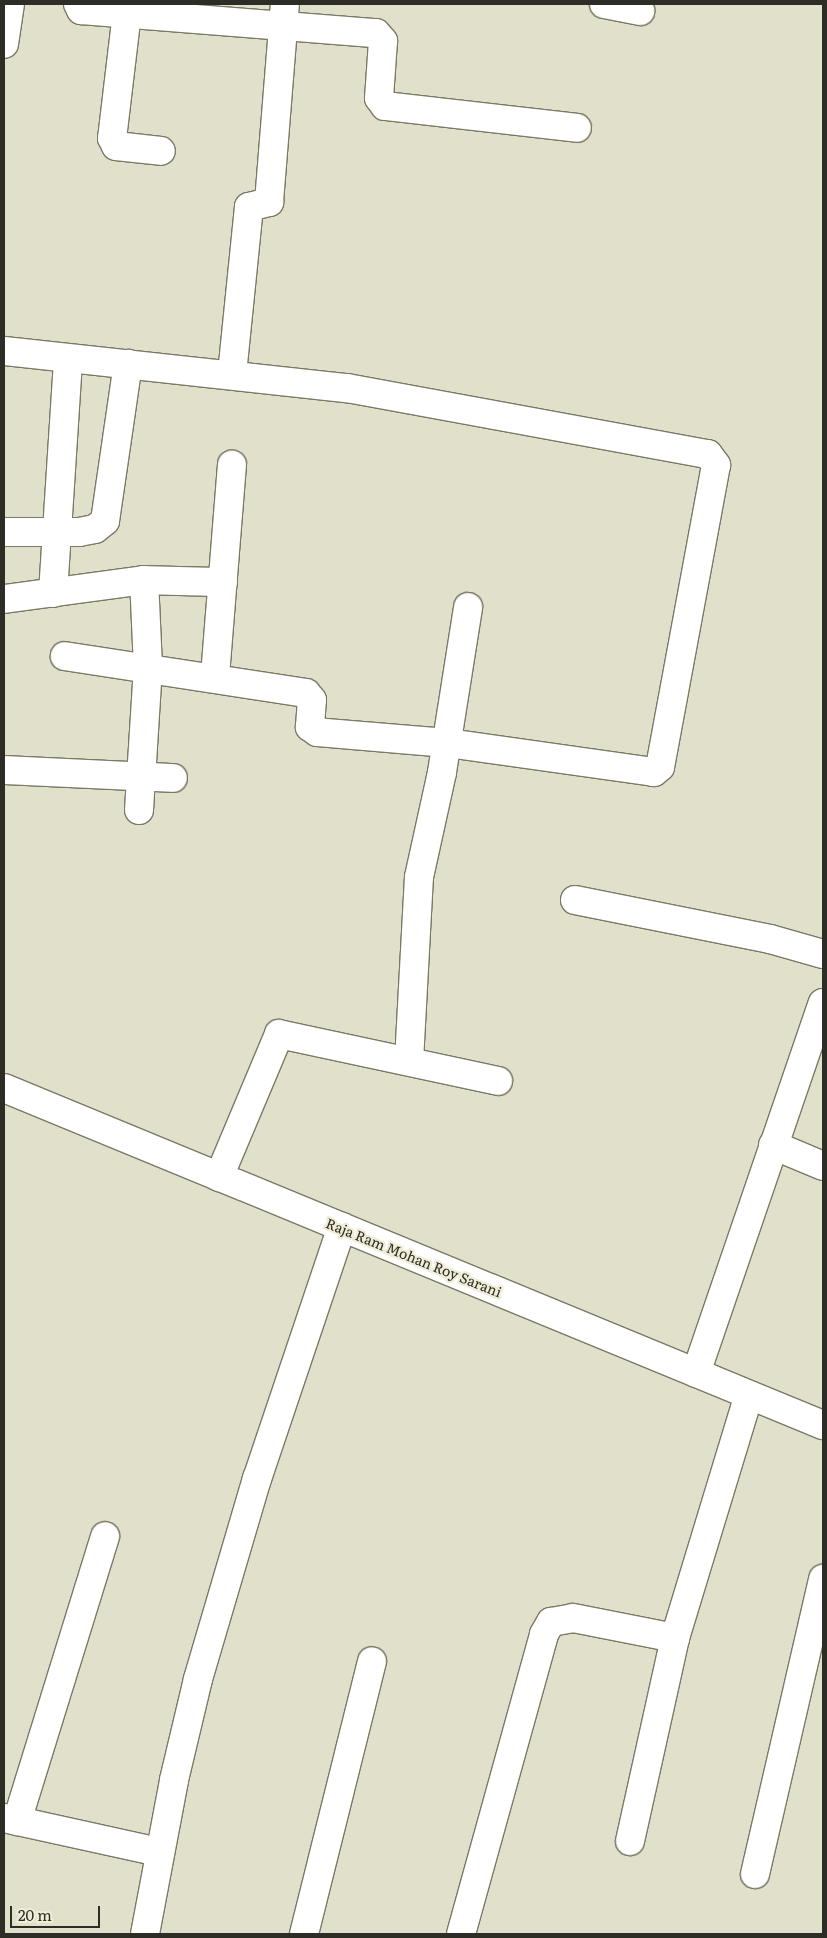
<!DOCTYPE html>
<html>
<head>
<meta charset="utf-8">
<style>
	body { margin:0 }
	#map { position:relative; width:827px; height:1938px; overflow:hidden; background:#e1e0ca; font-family:Literata,serif }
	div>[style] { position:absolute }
	.roads { filter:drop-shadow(1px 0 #7a7965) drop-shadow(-1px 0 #7a7965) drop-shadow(0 1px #7a7965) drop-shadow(0 -1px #7a7965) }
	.minor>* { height:28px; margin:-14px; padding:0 14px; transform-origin:14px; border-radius:14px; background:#fff }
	span { translate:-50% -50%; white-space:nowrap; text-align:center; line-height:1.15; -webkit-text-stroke:4.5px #efedd7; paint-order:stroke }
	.street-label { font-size:14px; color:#2e2d25 }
	.frame { position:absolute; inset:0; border:5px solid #2e2d25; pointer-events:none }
	.scale { position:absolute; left:10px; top:1906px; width:90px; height:22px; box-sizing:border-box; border:2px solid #2e2d25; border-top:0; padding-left:6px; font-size:15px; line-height:18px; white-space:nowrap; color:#2e2d25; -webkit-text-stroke:4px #efedd7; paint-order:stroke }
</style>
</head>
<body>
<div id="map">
	<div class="roads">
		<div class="minor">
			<div style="left:78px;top:4px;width:7px;rotate:63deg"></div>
			<div style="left:81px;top:10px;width:296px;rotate:4.5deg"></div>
			<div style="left:376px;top:33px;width:11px;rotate:49deg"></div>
			<div style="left:383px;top:41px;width:57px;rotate:94deg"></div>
			<div style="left:379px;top:98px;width:10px;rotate:53deg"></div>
			<div style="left:385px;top:106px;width:193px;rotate:6.5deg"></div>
			<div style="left:604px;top:4px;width:37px;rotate:11deg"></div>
			<div style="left:127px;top:13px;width:126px;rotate:96.8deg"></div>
			<div style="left:112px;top:138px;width:9px;rotate:63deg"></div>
			<div style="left:116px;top:146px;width:45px;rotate:6.3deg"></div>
			<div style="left:4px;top:44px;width:40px;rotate:-81.5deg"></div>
			<div style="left:4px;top:351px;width:345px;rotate:6.2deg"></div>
			<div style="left:347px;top:388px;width:367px;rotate:10.4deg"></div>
			<div style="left:708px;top:454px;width:14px;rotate:54deg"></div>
			<div style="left:716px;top:465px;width:307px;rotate:100.5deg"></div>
			<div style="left:660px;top:767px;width:8px;rotate:140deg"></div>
			<div style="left:654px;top:772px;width:209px;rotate:-172deg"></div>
			<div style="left:447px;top:743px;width:130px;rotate:-175.2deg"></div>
			<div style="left:317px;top:732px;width:9px;rotate:-144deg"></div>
			<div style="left:310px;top:727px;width:27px;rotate:-86deg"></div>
			<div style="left:312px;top:700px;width:9px;rotate:-131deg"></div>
			<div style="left:306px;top:693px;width:244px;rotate:-171.3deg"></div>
			<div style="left:232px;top:374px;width:168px;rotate:-84.2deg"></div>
			<div style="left:249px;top:207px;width:21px;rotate:-14deg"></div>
			<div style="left:269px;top:202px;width:199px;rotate:-85.4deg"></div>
			<div style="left:4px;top:532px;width:75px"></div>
			<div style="left:79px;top:532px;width:16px;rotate:-11deg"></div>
			<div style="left:95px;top:529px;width:13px;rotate:-39deg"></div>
			<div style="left:105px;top:521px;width:159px;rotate:-81.7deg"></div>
			<div style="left:53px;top:593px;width:235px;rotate:-86.3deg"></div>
			<div style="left:4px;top:599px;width:141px;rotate:-7.7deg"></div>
			<div style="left:144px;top:580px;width:79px;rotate:1.5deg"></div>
			<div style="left:215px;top:676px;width:212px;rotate:-85.4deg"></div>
			<div style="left:4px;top:770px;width:169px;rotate:2.7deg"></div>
			<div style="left:139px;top:810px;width:143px;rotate:-86.4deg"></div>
			<div style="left:148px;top:667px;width:87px;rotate:-92.6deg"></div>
			<div style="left:575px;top:900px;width:199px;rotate:11.3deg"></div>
			<div style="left:770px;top:939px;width:55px;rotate:15.8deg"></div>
			<div style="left:409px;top:1061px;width:184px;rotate:-86.9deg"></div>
			<div style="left:419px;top:877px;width:107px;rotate:-77.6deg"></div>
			<div style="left:442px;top:772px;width:167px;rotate:-81deg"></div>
			<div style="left:4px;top:1088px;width:886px;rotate:22.37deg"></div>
			<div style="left:773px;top:1145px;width:54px;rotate:22.8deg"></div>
			<div style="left:219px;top:1177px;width:155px;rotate:-67.2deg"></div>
			<div style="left:279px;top:1034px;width:224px;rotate:12.1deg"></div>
			<div style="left:696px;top:1373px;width:391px;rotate:-71.1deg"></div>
			<div style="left:4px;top:1818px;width:159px;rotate:12.4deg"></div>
			<div style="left:17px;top:1821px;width:298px;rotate:-72.8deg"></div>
			<div style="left:630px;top:1841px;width:208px;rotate:-77.5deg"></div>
			<div style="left:675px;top:1638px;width:254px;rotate:-73.1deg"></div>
			<div style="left:755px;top:1874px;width:303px;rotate:-77deg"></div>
			<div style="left:145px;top:1934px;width:157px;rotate:-79.3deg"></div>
			<div style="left:174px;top:1780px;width:104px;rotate:-76.6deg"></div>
			<div style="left:198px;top:1679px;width:209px;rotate:-73.6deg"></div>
			<div style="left:257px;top:1479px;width:266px;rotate:-71.4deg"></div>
			<div style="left:304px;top:1934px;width:281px;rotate:-76deg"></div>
			<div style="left:461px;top:1934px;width:311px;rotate:-74.5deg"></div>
			<div style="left:544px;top:1634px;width:14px;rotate:-60deg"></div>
			<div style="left:551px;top:1622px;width:22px;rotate:-10deg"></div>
			<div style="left:573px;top:1618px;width:104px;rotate:11.1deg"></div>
		</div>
	</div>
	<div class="street-label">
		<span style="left:414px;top:1257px;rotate:22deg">Raja Ram Mohan Roy Sarani</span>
	</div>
	<div class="frame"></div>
	<div class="scale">20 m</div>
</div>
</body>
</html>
